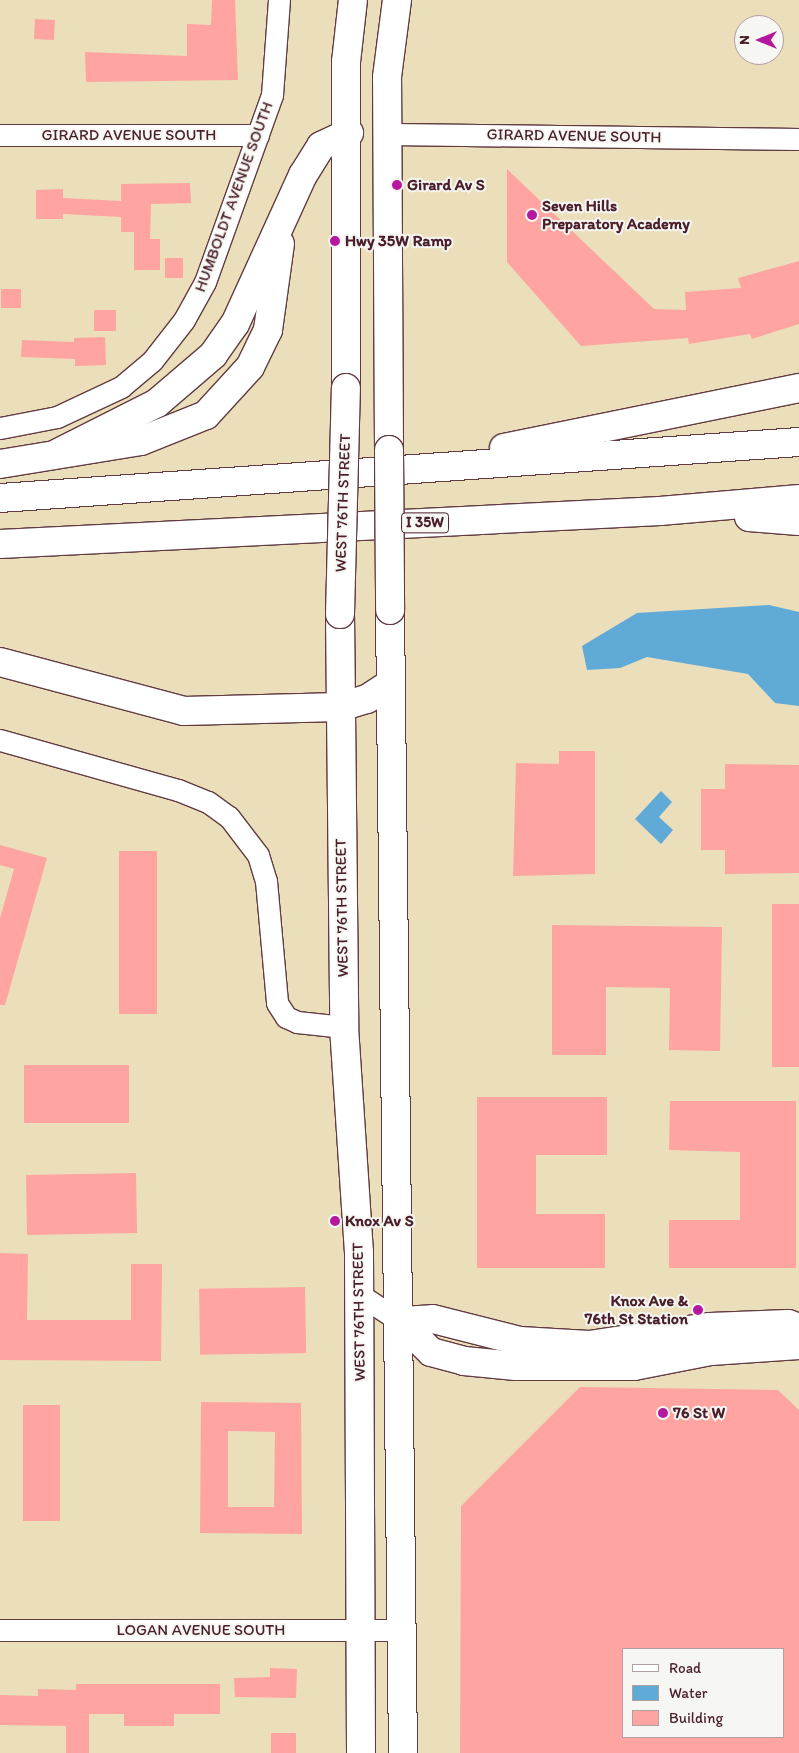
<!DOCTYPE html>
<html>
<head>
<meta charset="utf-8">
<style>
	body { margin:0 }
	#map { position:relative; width:799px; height:1753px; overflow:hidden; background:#eadebb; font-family:Itim,sans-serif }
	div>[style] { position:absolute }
	.water>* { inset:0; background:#60aad8 }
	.building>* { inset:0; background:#ffa4a0; transform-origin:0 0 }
	.roads { filter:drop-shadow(1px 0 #623c41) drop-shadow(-1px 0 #623c41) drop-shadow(0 1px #623c41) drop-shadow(0 -1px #623c41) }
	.street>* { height:21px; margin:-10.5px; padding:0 10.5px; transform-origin:10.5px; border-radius:10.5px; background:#fff }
	.secondary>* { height:28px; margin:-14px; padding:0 14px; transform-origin:14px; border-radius:14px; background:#fff }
	.highway>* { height:28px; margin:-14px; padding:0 14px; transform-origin:14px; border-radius:14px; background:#fff }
	.bridges { filter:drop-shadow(1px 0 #623c41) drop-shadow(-1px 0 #623c41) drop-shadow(0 1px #623c41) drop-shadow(0 -1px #623c41) }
	.secondary-bridge>* { height:28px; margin:-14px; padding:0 14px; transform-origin:14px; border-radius:14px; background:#fff }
	.dots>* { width:14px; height:14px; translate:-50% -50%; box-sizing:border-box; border:2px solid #f6f6f2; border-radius:50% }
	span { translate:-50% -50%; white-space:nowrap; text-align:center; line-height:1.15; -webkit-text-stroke:4px #f6f6f2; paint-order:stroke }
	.shield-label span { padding:1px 4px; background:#f6f6f2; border:1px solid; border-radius:4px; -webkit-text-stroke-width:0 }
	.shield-label { font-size:15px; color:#4a1f2b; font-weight:700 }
	.street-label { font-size:16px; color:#4a1f2b }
	.poi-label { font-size:16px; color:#4a1f2b; font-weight:700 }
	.left { translate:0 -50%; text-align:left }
	.right { translate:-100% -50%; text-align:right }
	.legend { position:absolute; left:622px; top:1648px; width:162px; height:90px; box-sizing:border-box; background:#f6f6f2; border:1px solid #b1a0a2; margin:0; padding:6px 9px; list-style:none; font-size:15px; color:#4a1f2b }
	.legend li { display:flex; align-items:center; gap:10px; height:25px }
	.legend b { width:25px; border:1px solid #b1a0a2 }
	.north { position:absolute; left:734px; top:15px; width:50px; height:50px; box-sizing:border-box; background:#f6f6f2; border:1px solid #b1a0a2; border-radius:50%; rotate:270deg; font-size:14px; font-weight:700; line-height:20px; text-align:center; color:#4a1f2b }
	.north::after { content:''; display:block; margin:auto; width:18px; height:22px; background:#b5179e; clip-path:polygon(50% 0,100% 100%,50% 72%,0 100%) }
</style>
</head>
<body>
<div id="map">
	<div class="water">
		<div style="clip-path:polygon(769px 605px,799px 612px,799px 706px,775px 703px,748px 674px,647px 657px,620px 668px,587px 670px,582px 646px,637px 613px)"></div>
		<div style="clip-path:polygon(661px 791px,672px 802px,659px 817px,673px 830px,661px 844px,635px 819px)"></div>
	</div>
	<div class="building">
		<div style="clip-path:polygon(212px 0,235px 0,238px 80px,86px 82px,85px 52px,187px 56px,187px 24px,211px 25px)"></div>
		<div style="left:35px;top:19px;width:20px;height:20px;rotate:3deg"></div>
		<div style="clip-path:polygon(507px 169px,654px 309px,686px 310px,685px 292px,741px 288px,738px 278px,799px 261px,799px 324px,752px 339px,750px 334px,689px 344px,688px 338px,581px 346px,507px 262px)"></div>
		<div style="clip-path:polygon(190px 183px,191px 203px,151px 204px,150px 239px,160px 239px,160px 270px,134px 270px,134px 232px,121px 232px,121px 217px,63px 214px,63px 219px,36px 219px,36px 190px,63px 189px,63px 198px,121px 201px,121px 184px)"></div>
		<div style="left:165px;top:258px;width:18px;height:20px"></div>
		<div style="left:1px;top:289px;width:20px;height:19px"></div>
		<div style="left:94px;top:310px;width:22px;height:21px"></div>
		<div style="clip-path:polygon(105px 337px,106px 365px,75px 366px,75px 359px,21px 357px,22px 340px,74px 342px,74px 338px)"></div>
		<div style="clip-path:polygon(559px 751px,595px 751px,595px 874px,513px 876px,516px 763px,559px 764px)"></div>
		<div style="clip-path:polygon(725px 764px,799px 765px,799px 873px,725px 874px,725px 850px,701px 850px,701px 789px,725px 789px)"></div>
		<div style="clip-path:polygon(0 845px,47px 858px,5px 1005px,0 1005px,0 918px,14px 869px,0 865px)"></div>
		<div style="left:119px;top:851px;width:38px;height:163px"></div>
		<div style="left:772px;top:904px;width:27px;height:163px"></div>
		<div style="clip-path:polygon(552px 925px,722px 927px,720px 1051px,669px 1050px,670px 988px,606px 987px,606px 1055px,552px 1055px)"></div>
		<div style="left:24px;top:1065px;width:105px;height:58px"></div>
		<div style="clip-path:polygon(477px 1097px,607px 1097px,607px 1155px,536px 1155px,536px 1214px,605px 1214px,605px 1268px,477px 1268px)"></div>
		<div style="clip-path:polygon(670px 1101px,796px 1101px,796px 1268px,669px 1268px,669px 1220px,740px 1220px,740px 1152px,669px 1150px)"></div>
		<div style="left:136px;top:1173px;width:60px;height:110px;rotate:89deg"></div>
		<div style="clip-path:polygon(0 1253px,28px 1254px,27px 1320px,131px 1320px,131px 1264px,162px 1264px,161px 1361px,0 1360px)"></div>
		<div style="left:305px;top:1287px;width:66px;height:106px;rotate:89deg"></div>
		<div style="clip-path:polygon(evenodd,580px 1387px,778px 1390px,799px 1410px,799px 1753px,460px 1753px,461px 1506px,580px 1387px,623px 1649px,783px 1649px,783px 1737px,623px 1737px,623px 1649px)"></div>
		<div style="clip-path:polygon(evenodd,201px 1402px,301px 1403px,302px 1534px,200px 1533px,201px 1402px,228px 1431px,275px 1432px,274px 1507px,228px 1507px,228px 1431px)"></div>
		<div style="left:23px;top:1405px;width:37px;height:116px"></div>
		<div style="clip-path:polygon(270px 1668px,297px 1669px,296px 1698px,235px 1697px,234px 1678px,270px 1677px)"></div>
		<div style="clip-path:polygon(76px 1684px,220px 1684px,220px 1714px,174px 1714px,174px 1726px,124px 1726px,124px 1714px,89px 1714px,89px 1753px,66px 1753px,66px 1726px,0 1725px,0 1695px,38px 1696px,38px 1689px,76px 1690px)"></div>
		<div style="left:271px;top:1733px;width:25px;height:20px"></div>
	</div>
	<div class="roads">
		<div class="street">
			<div style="left:389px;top:134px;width:410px;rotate:0.7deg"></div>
			<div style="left:0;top:135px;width:258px"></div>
			<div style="left:0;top:428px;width:58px;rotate:-10.9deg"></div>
			<div style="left:57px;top:417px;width:71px;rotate:-25.1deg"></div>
			<div style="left:121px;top:387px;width:40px;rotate:-40deg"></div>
			<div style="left:152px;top:361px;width:52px;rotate:-52deg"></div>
			<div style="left:184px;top:320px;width:43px;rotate:-61.1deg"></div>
			<div style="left:205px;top:282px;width:199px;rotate:-70.3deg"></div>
			<div style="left:272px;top:95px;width:95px;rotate:-85.8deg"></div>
			<div style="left:0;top:740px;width:185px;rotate:15.7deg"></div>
			<div style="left:178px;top:790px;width:32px;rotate:22deg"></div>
			<div style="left:208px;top:802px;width:26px;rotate:36deg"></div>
			<div style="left:229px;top:817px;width:48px;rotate:52.7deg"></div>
			<div style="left:258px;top:855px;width:27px;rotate:73deg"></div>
			<div style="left:266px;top:881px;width:122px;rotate:84.8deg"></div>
			<div style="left:277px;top:1003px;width:17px;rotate:57deg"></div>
			<div style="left:286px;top:1017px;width:12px;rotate:24deg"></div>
			<div style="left:297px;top:1022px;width:47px;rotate:6.1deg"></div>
			<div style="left:357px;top:1293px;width:51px;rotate:33.1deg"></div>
			<div style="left:0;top:1630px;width:403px"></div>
		</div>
		<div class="secondary">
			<div style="left:346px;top:388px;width:326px;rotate:-90deg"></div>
			<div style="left:346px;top:62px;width:62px;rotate:-83.6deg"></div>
			<div style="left:389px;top:450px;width:373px;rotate:-90.3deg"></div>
			<div style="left:387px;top:77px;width:78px;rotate:-82.6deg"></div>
			<div style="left:390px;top:610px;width:1143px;rotate:89.35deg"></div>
			<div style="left:340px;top:614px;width:413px;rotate:89.4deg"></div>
			<div style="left:344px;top:1027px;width:226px;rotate:86.2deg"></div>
			<div style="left:359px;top:1253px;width:500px;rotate:89.77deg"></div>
			<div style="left:400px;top:1321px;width:44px;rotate:45deg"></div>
			<div style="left:431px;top:1352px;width:34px;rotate:15deg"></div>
			<div style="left:464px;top:1361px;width:52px;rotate:5.5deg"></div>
			<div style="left:516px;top:1366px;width:118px"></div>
			<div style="left:634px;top:1366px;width:78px;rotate:-11deg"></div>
			<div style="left:711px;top:1351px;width:88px;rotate:-3.9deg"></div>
			<div style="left:400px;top:1321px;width:33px;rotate:-3deg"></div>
			<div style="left:433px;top:1319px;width:90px;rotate:14.2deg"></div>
			<div style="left:520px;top:1341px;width:69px;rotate:3.3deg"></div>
			<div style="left:589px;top:1345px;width:122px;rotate:-8.5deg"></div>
			<div style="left:710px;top:1327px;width:78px;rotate:-2.2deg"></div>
			<div style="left:788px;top:1324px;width:12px;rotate:20deg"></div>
		</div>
		<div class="highway">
			<div style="left:504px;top:448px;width:301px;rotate:-11.5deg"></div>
			<div style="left:58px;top:453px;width:111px;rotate:-26.8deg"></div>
			<div style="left:157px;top:403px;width:74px;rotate:-40.6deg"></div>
			<div style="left:213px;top:355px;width:38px;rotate:-55deg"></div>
			<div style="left:235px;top:324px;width:164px;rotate:-65.5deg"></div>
			<div style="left:303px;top:175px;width:34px;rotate:-58deg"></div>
			<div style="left:321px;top:146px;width:31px;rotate:-25deg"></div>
			<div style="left:0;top:464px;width:143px;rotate:-9.3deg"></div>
			<div style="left:141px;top:441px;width:70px;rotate:-21.8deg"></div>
			<div style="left:206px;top:415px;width:65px;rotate:-47.5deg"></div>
			<div style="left:250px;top:367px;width:41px;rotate:-64.1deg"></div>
			<div style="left:268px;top:330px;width:87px;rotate:-82.1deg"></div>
			<div style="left:0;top:498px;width:801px;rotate:-4.01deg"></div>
			<div style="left:749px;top:517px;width:50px;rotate:4.6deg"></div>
			<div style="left:0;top:544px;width:661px;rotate:-2.86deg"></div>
			<div style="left:660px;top:511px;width:140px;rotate:-4.9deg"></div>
			<div style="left:0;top:662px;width:190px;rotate:14.9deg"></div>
			<div style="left:184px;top:711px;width:156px;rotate:-1.5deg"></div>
			<div style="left:340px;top:707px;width:28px;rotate:-17deg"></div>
			<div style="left:367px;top:699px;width:27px;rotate:-33deg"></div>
		</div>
	</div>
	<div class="bridges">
		<div class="secondary-bridge">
			<div style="left:389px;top:450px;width:160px;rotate:89.6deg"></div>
			<div style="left:340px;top:614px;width:226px;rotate:-88.5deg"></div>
		</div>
	</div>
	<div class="dots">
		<div style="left:397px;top:185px;background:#b5179e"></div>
		<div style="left:532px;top:215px;background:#b5179e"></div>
		<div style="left:335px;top:241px;background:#b5179e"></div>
		<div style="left:335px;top:1221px;background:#b5179e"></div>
		<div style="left:698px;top:1310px;background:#b5179e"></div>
		<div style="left:663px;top:1413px;background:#b5179e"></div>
	</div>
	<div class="shield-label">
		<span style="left:425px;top:523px">I 35W</span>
	</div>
	<div class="street-label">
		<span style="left:129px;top:135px">GIRARD AVENUE SOUTH</span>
		<span style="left:574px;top:136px;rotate:1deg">GIRARD AVENUE SOUTH</span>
		<span style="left:234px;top:197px;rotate:-70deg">HUMBOLDT AVENUE SOUTH</span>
		<span style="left:343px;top:503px;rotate:-88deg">WEST 76TH STREET</span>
		<span style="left:342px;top:908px;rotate:-91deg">WEST 76TH STREET</span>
		<span style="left:359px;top:1312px;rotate:-91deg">WEST 76TH STREET</span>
		<span style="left:201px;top:1630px">LOGAN AVENUE SOUTH</span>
	</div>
	<div class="poi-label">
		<span class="left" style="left:407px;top:185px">Girard Av S</span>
		<span class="left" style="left:542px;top:215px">Seven Hills<br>Preparatory Academy</span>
		<span class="left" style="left:345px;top:241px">Hwy 35W Ramp</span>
		<span class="left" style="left:345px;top:1221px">Knox Av S</span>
		<span class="right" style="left:688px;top:1310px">Knox Ave &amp;<br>76th St Station</span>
		<span class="left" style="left:673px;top:1413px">76 St W</span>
	</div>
	<ul class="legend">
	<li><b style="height:6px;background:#fff"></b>Road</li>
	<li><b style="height:14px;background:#60aad8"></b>Water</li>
	<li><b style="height:14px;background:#ffa4a0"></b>Building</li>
	</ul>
	<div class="north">N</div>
</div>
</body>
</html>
